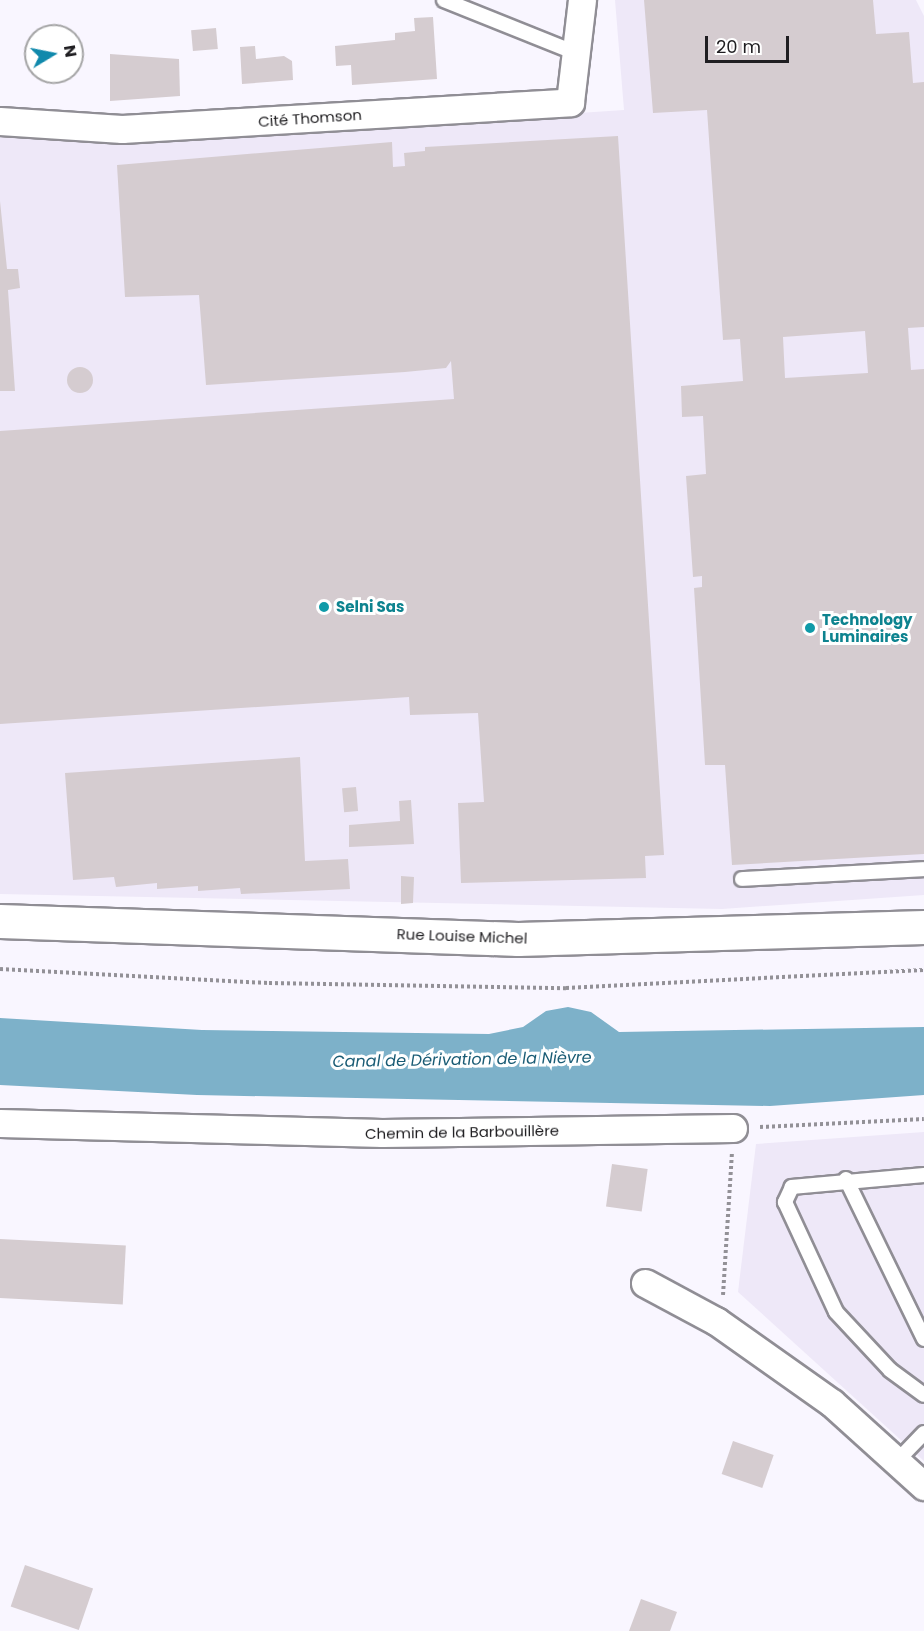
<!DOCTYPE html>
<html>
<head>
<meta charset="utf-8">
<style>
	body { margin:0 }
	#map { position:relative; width:924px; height:1631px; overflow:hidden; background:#f9f6ff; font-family:Poppins,sans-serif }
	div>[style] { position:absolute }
	.built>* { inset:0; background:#eee8f8 }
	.water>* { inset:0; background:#7db1c9 }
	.building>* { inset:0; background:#d5ccd0; transform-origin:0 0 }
	.round { border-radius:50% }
	.path>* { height:4px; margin-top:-2px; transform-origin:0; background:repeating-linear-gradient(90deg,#939197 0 3px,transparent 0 6px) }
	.roads { filter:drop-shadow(2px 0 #908e95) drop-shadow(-2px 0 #908e95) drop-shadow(0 2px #908e95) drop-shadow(0 -2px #908e95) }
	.service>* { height:14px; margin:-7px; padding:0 7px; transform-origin:7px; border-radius:7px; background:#fff }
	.minor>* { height:27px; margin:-13.5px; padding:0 13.5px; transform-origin:13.5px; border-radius:13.5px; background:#fff }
	.tertiary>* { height:33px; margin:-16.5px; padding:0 16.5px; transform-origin:16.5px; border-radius:16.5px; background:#fff }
	.dots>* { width:16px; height:16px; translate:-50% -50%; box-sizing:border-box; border:3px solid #fff; border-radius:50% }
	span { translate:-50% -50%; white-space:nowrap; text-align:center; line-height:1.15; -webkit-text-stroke:6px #fff; paint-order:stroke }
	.street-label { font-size:15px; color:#1f1e21 }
	.culture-label { font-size:15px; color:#0d838f; font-weight:700 }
	.left { translate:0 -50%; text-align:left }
	.water-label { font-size:16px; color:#1a5c75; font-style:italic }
	.north { position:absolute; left:24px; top:24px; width:60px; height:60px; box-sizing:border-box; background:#fff; border:2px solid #a5a5a6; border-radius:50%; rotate:80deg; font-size:16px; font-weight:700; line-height:24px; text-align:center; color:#1f1e21 }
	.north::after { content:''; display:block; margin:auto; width:21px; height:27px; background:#1089ac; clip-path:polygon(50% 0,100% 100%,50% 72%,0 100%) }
	.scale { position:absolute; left:705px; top:36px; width:84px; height:27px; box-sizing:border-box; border:3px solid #1f1e21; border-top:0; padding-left:8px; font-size:18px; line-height:21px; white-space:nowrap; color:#1f1e21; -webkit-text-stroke:4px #fff; paint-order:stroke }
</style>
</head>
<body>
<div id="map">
	<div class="built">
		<div style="clip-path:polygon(615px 0,916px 0,924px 16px,924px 895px,722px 909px,0 894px,0 132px,132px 143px,624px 110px)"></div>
		<div style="clip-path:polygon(924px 1132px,924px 1461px,738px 1292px,756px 1144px)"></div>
	</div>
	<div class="water">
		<div style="clip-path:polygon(568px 1007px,591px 1012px,619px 1032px,924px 1027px,924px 1095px,770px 1106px,197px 1095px,0 1085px,0 1018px,202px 1030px,489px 1034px,523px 1027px,546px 1011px)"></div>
	</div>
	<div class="building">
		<div style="clip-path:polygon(evenodd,644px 0,873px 0,876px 34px,909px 32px,913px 83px,924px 82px,924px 327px,908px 328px,911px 370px,924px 369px,924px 854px,732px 865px,725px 765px,705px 765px,694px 588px,702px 587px,702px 576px,693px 577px,686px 476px,706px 474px,703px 416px,682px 417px,681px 386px,743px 381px,740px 339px,723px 340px,707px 110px,653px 113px,644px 0,865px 331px,868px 373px,785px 378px,783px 337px,865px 331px)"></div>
		<div style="clip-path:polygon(433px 17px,437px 79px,352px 85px,351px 65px,336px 66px,335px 46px,395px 40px,395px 33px,415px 31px,414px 18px)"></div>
		<div style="left:216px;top:28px;width:21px;height:25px;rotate:85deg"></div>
		<div style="clip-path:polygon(255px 46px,256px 59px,284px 56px,292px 61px,293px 80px,242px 84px,240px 47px)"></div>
		<div style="clip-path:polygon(110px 54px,179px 59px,180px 96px,110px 101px)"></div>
		<div style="clip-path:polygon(618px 136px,664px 855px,645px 856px,646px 878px,461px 883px,458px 803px,484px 802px,478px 713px,410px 715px,409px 697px,0 724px,0 431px,454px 399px,451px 361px,446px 368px,405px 372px,206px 385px,199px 295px,125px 297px,117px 165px,392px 142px,393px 167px,405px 166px,404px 153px,425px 151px,425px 147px)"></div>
		<div style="clip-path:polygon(0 201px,7px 269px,18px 269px,20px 288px,8px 290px,15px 391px,0 391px)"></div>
		<div class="round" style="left:67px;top:367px;width:26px;height:26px"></div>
		<div style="clip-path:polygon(300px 757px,305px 861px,348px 859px,350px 889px,241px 894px,240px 888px,198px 891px,198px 886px,157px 889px,157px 883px,116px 887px,114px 877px,73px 880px,65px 773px)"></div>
		<div style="left:356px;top:787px;width:24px;height:14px;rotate:85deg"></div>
		<div style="clip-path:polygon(411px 800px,414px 844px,349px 847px,349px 825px,400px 821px,399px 801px)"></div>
		<div style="clip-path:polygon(401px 876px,414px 877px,413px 903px,401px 904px)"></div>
		<div style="left:612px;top:1164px;width:36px;height:43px;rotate:8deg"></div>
		<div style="left:0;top:1239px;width:126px;height:59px;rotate:3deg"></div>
		<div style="left:733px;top:1441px;width:43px;height:35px;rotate:19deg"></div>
		<div style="left:25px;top:1565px;width:72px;height:44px;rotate:19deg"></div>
		<div style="clip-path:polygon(641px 1599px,677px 1612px,670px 1631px,629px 1631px)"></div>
	</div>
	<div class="path">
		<div style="left:0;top:969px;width:269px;rotate:3deg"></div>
		<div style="left:269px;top:983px;width:297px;rotate:1deg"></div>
		<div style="left:566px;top:988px;width:358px;rotate:-2.9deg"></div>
		<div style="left:760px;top:1127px;width:164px;rotate:-2.8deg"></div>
		<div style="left:723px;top:1295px;width:142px;rotate:-86.4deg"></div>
	</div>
	<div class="roads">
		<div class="service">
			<div style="left:444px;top:0;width:142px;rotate:21.9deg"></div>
			<div style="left:742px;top:879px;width:182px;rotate:-3.1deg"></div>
			<div style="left:924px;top:1175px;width:133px;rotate:174.8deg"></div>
			<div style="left:792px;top:1187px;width:17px;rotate:115deg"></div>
			<div style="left:785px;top:1202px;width:121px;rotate:65.1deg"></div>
			<div style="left:836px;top:1312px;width:79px;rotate:47deg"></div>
			<div style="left:890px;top:1370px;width:42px;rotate:36.3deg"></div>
			<div style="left:846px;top:1179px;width:178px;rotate:64deg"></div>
			<div style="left:897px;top:1461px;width:39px;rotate:-46deg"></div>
		</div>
		<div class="minor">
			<div style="left:0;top:121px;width:122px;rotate:3.8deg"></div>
			<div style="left:122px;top:129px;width:449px;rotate:-3.4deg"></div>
			<div style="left:570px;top:102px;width:103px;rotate:-83.3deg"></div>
			<div style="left:0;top:1123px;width:382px;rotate:1.5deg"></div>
			<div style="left:382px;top:1133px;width:351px;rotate:-0.8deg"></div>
			<div style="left:645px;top:1283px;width:81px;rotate:28.2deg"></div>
			<div style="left:716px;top:1321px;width:142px;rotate:35.3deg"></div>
			<div style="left:832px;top:1403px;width:124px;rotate:42.1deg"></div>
		</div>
		<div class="tertiary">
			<div style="left:0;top:921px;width:518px;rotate:1.99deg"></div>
			<div style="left:518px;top:939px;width:406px;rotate:-1.7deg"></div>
		</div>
	</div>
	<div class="dots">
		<div style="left:324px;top:607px;background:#0f9aa8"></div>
		<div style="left:810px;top:628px;background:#0f9aa8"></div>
	</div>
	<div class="street-label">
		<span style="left:310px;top:118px;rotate:-4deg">Cité Thomson</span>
		<span style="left:462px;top:936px;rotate:2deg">Rue Louise Michel</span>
		<span style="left:462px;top:1132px;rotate:-1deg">Chemin de la Barbouillère</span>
	</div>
	<div class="culture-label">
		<span class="left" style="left:336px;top:607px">Selni Sas</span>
		<span class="left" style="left:822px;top:628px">Technology<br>Luminaires</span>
	</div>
	<div class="water-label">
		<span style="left:462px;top:1060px;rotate:-1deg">Canal de Dérivation de la Nièvre</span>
	</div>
	<div class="north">N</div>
	<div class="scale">20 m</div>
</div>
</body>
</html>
